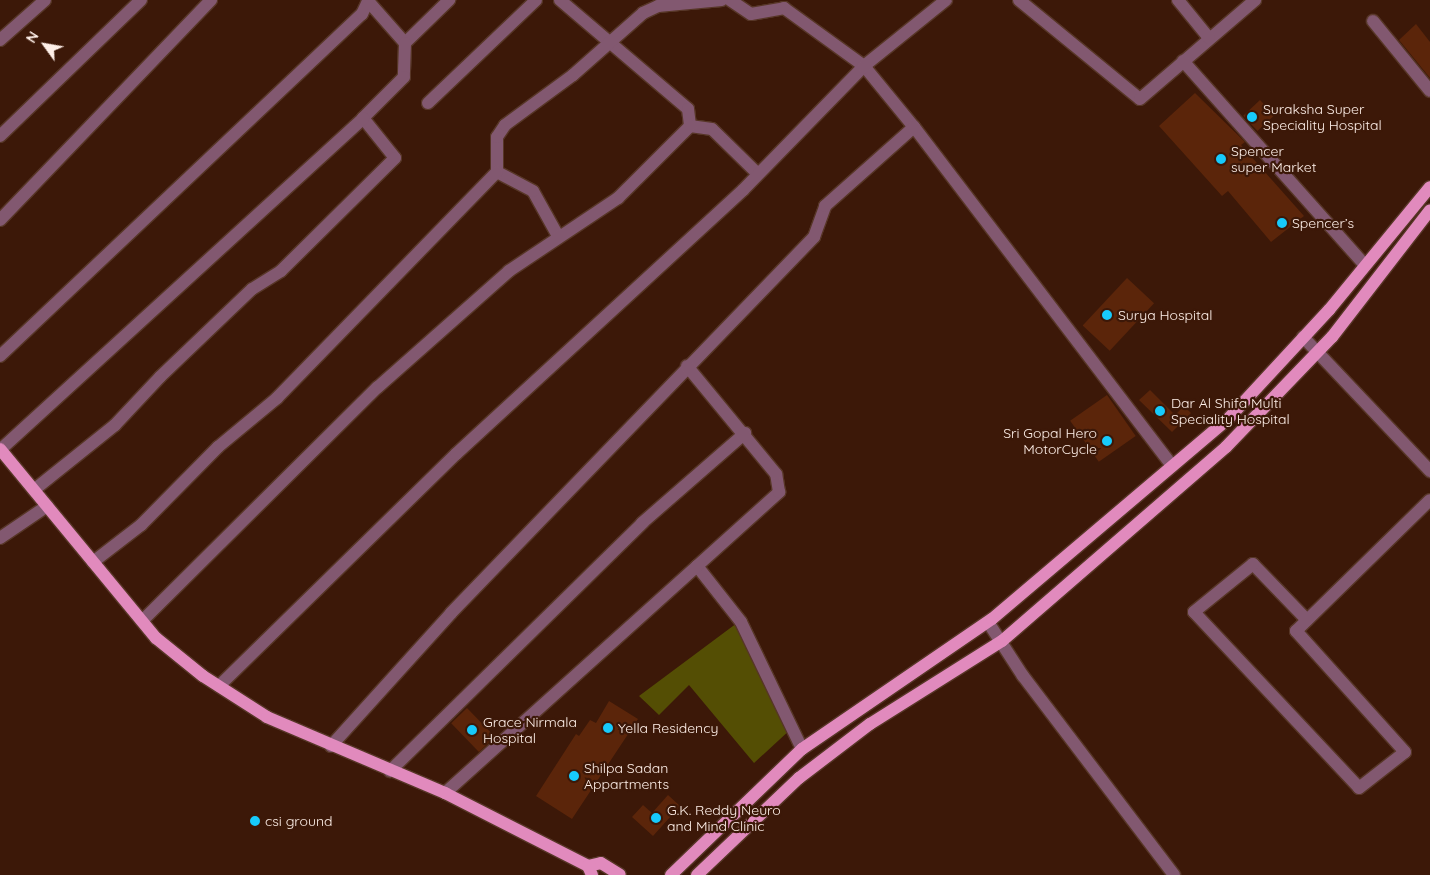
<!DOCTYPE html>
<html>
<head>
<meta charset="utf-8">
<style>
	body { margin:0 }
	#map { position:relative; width:1430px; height:875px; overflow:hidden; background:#3c1808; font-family:Quicksand,sans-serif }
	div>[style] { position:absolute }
	.green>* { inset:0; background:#544e04 }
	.building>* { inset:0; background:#5b250a; transform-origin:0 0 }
	.roads { filter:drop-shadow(1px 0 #573627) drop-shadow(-1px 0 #573627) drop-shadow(0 1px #573627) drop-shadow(0 -1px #573627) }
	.minor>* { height:12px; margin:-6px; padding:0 6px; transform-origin:6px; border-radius:6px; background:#825870 }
	.major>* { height:12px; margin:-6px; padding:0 6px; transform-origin:6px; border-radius:6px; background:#e18abd }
	.dots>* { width:14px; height:14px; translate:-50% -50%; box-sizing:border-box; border:2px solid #3c1808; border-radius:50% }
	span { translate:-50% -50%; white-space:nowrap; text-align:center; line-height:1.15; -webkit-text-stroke:4.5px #3c1808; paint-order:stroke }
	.poi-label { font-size:14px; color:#feefe8 }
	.left { translate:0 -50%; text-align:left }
	.right { translate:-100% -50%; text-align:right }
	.north { position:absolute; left:20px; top:20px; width:50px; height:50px; -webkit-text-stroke:4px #3c1808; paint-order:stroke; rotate:302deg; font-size:14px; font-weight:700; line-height:20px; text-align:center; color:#feefe8 }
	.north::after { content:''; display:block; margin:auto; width:18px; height:22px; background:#feefe8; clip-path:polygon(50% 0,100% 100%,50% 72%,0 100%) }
</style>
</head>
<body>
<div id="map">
	<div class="green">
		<div style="clip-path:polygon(737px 623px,792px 728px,754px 763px,689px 685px,659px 715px,639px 696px)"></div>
	</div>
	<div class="building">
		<div style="clip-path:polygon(1416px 24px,1430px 42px,1430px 78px,1399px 40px)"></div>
		<div style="clip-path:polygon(1195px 93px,1245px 142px,1241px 145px,1304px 216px,1271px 242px,1228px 191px,1222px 196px,1159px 126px)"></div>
		<div style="left:1260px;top:100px;width:21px;height:23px;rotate:47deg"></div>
		<div style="left:1127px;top:278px;width:37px;height:65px;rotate:43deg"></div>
		<div style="clip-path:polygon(1150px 390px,1175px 415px,1184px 406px,1191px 413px,1172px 432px,1139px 400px)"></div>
		<div style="left:1107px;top:395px;width:50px;height:45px;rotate:55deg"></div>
		<div style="clip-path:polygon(609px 701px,638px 719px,572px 819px,536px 796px,576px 734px,579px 736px,590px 720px,596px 723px)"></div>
		<div style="left:467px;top:708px;width:40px;height:22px;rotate:46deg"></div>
		<div style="clip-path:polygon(668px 795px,680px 806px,653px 836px,632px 817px,643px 805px,652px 813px)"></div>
	</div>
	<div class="roads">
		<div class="minor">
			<div style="left:560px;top:0;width:168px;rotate:40.4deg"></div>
			<div style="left:688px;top:109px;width:17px;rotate:83deg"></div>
			<div style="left:690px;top:126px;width:22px;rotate:8deg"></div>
			<div style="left:712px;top:129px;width:64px;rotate:44.4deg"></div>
			<div style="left:730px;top:0;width:25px;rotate:34deg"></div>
			<div style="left:751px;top:14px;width:34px;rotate:-10deg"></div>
			<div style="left:784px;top:8px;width:99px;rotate:35.9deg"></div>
			<div style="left:864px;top:66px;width:79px;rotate:50.7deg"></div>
			<div style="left:1019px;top:0;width:156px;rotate:39.3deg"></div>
			<div style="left:1140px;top:99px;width:152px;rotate:-40.7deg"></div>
			<div style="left:1178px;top:0;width:49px;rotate:50.8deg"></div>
			<div style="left:1373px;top:21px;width:90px;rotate:50.8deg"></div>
			<div style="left:0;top:40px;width:60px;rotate:-41.6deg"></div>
			<div style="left:405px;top:43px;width:62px;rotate:-44.3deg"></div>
			<div style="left:1183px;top:61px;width:273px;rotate:48.3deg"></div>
			<div style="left:428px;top:103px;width:149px;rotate:-43.6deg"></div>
			<div style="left:0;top:136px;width:196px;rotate:-44deg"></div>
			<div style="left:0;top:220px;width:305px;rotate:-46.2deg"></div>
			<div style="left:558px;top:236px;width:51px;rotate:-119.1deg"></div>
			<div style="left:533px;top:191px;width:41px;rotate:-152.2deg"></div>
			<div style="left:497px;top:172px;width:35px;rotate:-90deg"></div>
			<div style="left:497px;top:137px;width:14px;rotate:-56deg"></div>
			<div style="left:505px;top:125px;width:84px;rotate:-36.3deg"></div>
			<div style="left:573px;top:75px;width:94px;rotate:-41.5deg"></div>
			<div style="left:643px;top:13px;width:17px;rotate:-25deg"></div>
			<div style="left:658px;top:6px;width:64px;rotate:-5.4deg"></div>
			<div style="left:1303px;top:337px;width:185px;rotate:46.5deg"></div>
			<div style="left:0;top:356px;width:498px;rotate:-43.4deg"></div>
			<div style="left:362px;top:14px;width:14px;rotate:-65deg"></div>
			<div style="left:368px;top:1px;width:56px;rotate:48.6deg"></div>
			<div style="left:405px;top:43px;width:34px;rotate:92deg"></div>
			<div style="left:404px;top:77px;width:58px;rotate:135deg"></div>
			<div style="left:363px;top:118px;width:51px;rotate:51.3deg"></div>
			<div style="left:395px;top:158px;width:161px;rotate:135.3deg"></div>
			<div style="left:281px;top:271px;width:34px;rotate:148deg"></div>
			<div style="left:252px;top:289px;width:127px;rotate:136.3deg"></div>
			<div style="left:160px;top:377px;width:66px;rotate:133.2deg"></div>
			<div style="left:115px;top:425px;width:104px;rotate:141.3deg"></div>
			<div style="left:0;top:450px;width:492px;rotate:-42.4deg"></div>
			<div style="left:0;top:538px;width:57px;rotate:-34.2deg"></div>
			<div style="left:93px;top:562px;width:61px;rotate:-37.6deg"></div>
			<div style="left:141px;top:525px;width:110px;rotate:-45.4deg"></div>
			<div style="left:218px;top:447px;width:77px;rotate:-39.7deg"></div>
			<div style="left:277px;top:398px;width:315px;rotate:-45.8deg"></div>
			<div style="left:697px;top:566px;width:71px;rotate:51.8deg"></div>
			<div style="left:741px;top:622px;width:141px;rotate:64.3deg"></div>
			<div style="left:1307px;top:620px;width:78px;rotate:-134deg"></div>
			<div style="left:1253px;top:564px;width:76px;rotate:140.9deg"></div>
			<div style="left:1194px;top:612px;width:241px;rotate:46.8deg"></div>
			<div style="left:1359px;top:788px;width:58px;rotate:-38deg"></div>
			<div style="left:1405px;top:752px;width:163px;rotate:-132deg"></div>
			<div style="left:1296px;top:631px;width:187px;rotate:-44.4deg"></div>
			<div style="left:142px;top:621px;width:332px;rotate:-44.8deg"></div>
			<div style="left:378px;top:387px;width:175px;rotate:-41.5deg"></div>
			<div style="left:509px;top:271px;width:131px;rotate:-33.8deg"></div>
			<div style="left:618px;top:198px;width:102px;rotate:-45deg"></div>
			<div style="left:988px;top:622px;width:64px;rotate:57.1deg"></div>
			<div style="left:1023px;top:676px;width:250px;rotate:52.8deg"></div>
			<div style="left:219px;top:686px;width:332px;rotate:-44.4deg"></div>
			<div style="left:456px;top:454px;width:390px;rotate:-42.6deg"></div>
			<div style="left:743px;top:190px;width:173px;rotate:-45.7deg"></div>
			<div style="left:864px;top:66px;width:105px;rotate:-38.8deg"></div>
			<div style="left:331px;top:746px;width:179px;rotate:-47.9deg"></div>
			<div style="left:451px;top:613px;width:523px;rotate:-46.01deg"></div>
			<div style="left:814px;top:237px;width:33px;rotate:-70deg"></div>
			<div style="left:825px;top:206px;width:119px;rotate:-41.6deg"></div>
			<div style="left:914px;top:127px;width:426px;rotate:52.7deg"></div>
			<div style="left:390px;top:771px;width:354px;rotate:-44.5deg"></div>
			<div style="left:642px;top:523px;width:137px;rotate:-41.1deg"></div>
			<div style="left:445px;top:793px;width:450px;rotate:-42deg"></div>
			<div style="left:779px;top:492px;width:18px;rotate:-99deg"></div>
			<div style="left:776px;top:474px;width:140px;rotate:-129.5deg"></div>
		</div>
		<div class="major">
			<div style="left:0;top:449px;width:245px;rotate:50.5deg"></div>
			<div style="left:156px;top:638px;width:60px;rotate:39deg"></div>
			<div style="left:203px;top:676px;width:76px;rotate:32.6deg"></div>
			<div style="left:267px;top:717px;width:194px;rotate:23.1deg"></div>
			<div style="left:445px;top:793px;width:161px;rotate:27deg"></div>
			<div style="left:592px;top:875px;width:10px;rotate:-114deg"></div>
			<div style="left:588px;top:866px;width:13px;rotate:-13deg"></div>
			<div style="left:601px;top:863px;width:22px;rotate:32deg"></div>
			<div style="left:671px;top:875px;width:182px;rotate:-43.9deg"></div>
			<div style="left:802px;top:749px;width:230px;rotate:-34.4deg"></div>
			<div style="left:992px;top:619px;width:309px;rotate:-40.3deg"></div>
			<div style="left:1228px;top:419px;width:149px;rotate:-47.2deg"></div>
			<div style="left:1329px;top:310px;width:159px;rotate:-50.6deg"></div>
			<div style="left:697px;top:875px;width:141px;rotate:-43.6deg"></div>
			<div style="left:799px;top:778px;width:89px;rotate:-37.3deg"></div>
			<div style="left:870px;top:724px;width:156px;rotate:-32.2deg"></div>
			<div style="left:1002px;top:641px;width:296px;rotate:-40.9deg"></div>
			<div style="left:1226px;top:447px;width:153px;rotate:-46.1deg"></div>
			<div style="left:1332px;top:337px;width:160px;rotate:-52.3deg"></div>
		</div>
	</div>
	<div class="dots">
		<div style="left:1252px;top:117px;background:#17cafb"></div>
		<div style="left:1221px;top:159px;background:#17cafb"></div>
		<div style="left:1282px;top:223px;background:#17cafb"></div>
		<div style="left:1107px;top:315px;background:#17cafb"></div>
		<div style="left:1160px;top:411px;background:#17cafb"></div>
		<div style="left:1107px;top:441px;background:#17cafb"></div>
		<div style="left:608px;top:728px;background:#17cafb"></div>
		<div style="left:472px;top:730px;background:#17cafb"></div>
		<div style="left:574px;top:776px;background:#17cafb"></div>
		<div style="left:656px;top:818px;background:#17cafb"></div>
		<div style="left:255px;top:821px;background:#17cafb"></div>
	</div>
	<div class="poi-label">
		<span class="left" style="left:1263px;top:117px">Suraksha Super<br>Speciality Hospital</span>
		<span class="left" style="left:1231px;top:159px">Spencer<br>super Market</span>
		<span class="left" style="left:1292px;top:223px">Spencer’s</span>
		<span class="left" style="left:1118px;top:315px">Surya Hospital</span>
		<span class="left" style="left:1171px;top:411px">Dar Al Shifa Multi<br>Speciality Hospital</span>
		<span class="right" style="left:1097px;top:441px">Sri Gopal Hero<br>MotorCycle</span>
		<span class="left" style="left:483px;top:730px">Grace Nirmala<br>Hospital</span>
		<span class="left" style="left:618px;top:728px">Yella Residency</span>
		<span class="left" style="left:584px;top:776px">Shilpa Sadan<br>Appartments</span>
		<span class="left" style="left:667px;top:818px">G.K. Reddy Neuro<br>and Mind Clinic</span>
		<span class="left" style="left:265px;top:821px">csi ground</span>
	</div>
	<div class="north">N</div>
</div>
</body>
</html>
